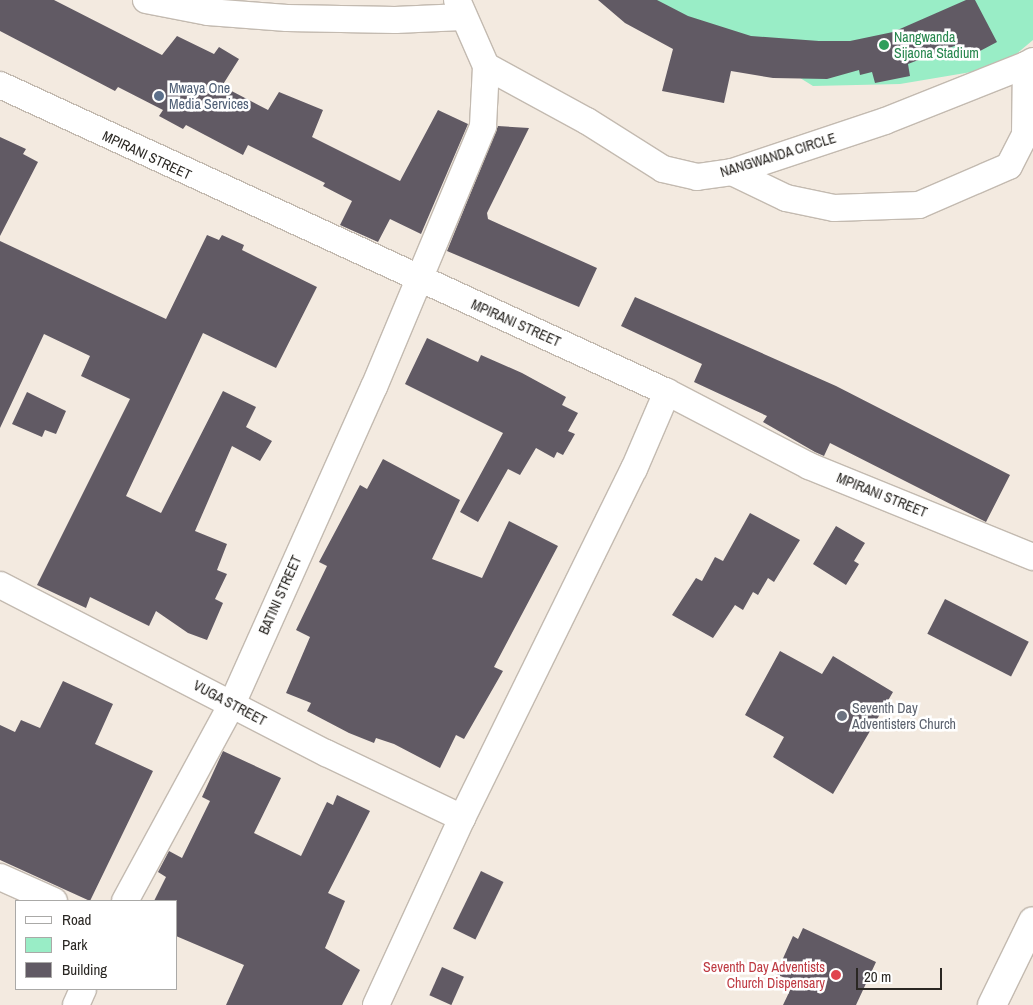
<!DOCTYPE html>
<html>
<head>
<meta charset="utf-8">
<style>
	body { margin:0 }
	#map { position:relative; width:1033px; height:1005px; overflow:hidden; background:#f3eae0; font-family:"Archivo Narrow",sans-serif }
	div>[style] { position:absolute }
	.green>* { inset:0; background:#99edc6 }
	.building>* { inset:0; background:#615a64; transform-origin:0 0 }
	.roads { filter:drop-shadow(1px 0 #c3bab0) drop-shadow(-1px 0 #c3bab0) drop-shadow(0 1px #c3bab0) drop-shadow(0 -1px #c3bab0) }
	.street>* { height:26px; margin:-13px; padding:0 13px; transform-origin:13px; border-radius:13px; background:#fff }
	.secondary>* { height:28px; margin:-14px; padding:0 14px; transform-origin:14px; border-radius:14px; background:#fff }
	.dots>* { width:14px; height:14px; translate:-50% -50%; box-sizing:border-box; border:2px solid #fff; border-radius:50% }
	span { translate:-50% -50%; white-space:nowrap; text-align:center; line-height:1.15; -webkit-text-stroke:5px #fff; paint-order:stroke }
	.leisure-label { font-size:14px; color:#27864d }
	.left { translate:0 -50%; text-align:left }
	.service-label { font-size:14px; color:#4e5e75 }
	.street-label { font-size:14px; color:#2a2723 }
	.worship-label { font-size:14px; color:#5b616d }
	.health-label { font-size:14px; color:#be3a42 }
	.right { translate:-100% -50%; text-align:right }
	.legend { position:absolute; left:15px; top:900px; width:162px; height:90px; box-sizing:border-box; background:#fff; border:1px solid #aaa9a7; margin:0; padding:6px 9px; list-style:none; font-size:15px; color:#2a2723 }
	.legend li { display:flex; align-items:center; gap:10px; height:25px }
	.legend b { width:25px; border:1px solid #aaa9a7 }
	.scale { position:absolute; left:856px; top:968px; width:86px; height:22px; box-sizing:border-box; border:2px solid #2a2723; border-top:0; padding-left:6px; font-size:15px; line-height:18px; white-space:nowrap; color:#2a2723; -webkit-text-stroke:4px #fff; paint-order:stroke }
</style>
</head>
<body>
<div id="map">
	<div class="green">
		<div style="clip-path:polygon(651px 0,1033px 0,1033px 40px,1001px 67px,900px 84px,813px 86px,755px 50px)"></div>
	</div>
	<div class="building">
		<div style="clip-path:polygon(0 0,54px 0,162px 55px,177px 36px,214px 54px,219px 47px,239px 59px,222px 86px,268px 110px,279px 92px,323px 110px,312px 137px,400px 181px,438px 110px,468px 124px,421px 234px,390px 219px,378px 242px,340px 225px,352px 201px,323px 186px,325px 183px,248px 145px,243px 155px,186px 125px,183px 129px,159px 116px,163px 110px,118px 87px,115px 91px,0 31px)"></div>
		<div style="clip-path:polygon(598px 0,657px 0,688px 16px,751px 36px,819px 41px,850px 41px,893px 32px,966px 0,975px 0,997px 42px,963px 60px,957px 45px,908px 64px,910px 76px,875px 83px,872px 72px,860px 75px,859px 70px,827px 79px,773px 78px,731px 71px,724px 103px,662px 91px,673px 49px,625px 23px)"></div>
		<div style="clip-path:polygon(498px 126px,529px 128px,487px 213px,488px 219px,597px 268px,579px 307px,447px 251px)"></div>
		<div style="clip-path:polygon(0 137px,26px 149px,23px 154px,38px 162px,0 236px)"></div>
		<div style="clip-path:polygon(207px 235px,219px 240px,222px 235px,244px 245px,242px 250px,317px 287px,276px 368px,203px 333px,126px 496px,161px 513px,223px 391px,256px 407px,246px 427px,272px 441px,260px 461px,232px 446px,195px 531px,227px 544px,217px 570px,227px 574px,215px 599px,223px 603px,207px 640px,188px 633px,156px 611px,149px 626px,90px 597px,86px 608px,37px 585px,130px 399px,81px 376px,90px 356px,44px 334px,0 428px,0 241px,166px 319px)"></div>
		<div style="clip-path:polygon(635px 297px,836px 386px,1010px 475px,986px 522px,830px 443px,824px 456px,815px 452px,763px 422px,767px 416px,694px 382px,702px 364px,621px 326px)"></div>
		<div style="clip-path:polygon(427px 338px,478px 362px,481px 355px,522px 373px,566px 397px,562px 405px,578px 413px,568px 431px,575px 434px,563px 455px,557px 452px,554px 458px,536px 448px,520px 475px,508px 469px,478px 522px,460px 512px,503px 433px,405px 384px)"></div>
		<div style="clip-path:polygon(27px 392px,66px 411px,56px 434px,45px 430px,42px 437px,12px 424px)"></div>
		<div style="clip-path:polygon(383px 459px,460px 500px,432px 559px,482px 578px,509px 521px,558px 546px,494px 667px,503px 671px,464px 739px,456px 735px,440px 768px,394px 744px,376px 738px,374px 743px,349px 733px,307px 711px,311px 703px,286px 693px,310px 637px,296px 630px,327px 566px,319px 562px,360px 485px,367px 489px)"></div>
		<div style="clip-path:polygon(750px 513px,800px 540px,774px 582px,768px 578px,758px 595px,753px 592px,743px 610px,735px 605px,713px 638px,672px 615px,696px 578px,702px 581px,715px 557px,723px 561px)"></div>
		<div style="clip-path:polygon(836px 526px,865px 543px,854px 561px,859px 564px,846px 585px,813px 564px)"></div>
		<div style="left:945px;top:599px;width:94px;height:39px;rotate:27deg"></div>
		<div style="clip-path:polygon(780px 651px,822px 674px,833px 656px,893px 692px,833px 794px,773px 757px,784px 737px,745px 715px)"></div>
		<div style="clip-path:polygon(63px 681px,113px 704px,95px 744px,153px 771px,90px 901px,0 860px,0 725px,15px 732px,21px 720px,40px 728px)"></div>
		<div style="clip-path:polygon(223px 751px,281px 778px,254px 833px,301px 856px,327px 802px,333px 805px,337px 795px,370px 811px,328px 893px,345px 901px,325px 948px,360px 970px,342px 1005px,226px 1005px,244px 965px,176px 936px,176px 901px,154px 901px,166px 877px,158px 872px,169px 851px,182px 858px,210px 801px,202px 797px)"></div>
		<div style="left:481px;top:871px;width:25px;height:64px;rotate:26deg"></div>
		<div style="clip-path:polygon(803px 928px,876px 962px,856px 1005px,783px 1005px,794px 982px,776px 974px,793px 936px,798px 939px)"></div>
		<div style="left:442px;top:967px;width:24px;height:31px;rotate:24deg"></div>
	</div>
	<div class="roads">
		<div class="street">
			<div style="left:146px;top:0;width:63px;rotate:11deg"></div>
			<div style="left:208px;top:12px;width:79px;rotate:4.3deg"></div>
			<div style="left:287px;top:18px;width:108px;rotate:1.1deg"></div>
			<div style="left:395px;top:20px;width:68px;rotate:-2.5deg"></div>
			<div style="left:486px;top:66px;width:115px;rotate:28.6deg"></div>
			<div style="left:587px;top:121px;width:90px;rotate:32.3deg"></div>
			<div style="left:663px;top:169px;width:35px;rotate:13deg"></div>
			<div style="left:697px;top:177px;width:35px;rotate:-8deg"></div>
			<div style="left:732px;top:172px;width:161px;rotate:-18.4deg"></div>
			<div style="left:885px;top:121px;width:152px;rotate:-21.7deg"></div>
			<div style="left:0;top:85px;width:734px;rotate:24.72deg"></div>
			<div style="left:667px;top:392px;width:160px;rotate:27.5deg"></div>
			<div style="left:809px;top:466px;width:242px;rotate:22.1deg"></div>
			<div style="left:732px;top:172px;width:60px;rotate:25.7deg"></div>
			<div style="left:786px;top:198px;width:49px;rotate:11.8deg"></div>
			<div style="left:834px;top:208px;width:85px;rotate:-2deg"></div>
			<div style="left:919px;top:205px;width:98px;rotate:-23.4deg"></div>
			<div style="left:1009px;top:166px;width:35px;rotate:-63deg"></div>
			<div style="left:1025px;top:135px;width:70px;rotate:-89.2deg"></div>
			<div style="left:1026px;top:65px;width:8px;rotate:-30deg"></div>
			<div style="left:0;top:585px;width:367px;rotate:27.3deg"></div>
			<div style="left:326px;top:753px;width:151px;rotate:25.5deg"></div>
			<div style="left:0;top:877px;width:59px;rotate:24deg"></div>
			<div style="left:125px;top:901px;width:224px;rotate:-61.5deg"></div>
			<div style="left:232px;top:704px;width:347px;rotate:-65.9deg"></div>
			<div style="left:374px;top:387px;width:283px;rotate:-67.3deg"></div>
			<div style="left:483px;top:126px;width:60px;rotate:-87.1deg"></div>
			<div style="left:486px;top:66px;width:72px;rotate:-113.7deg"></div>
			<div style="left:76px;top:1005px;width:17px;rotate:-66deg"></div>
			<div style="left:376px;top:1005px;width:206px;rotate:-65.3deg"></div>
			<div style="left:462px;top:818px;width:389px;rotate:-63.8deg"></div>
			<div style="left:634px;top:469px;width:84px;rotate:-66.8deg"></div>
		</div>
		<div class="secondary">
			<div style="left:992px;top:1005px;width:93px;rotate:-64deg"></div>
		</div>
	</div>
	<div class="dots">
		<div style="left:884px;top:45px;background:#2e9e5b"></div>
		<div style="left:159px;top:96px;background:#5c6f8a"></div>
		<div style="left:842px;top:716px;background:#6b7280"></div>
		<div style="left:836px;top:975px;background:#e0444e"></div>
	</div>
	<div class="leisure-label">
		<span class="left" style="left:894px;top:45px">Nangwanda<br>Sijaona Stadium</span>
	</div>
	<div class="service-label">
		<span class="left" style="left:169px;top:96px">Mwaya One<br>Media Services</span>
	</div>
	<div class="street-label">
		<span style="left:147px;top:155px;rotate:25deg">MPIRANI STREET</span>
		<span style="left:778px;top:155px;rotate:-17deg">NANGWANDA CIRCLE</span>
		<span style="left:516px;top:323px;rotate:24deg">MPIRANI STREET</span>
		<span style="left:882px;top:495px;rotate:22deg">MPIRANI STREET</span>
		<span style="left:280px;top:595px;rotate:-66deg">BATINI STREET</span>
		<span style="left:230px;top:703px;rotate:28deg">VUGA STREET</span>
	</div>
	<div class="worship-label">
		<span class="left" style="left:852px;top:716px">Seventh Day<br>Adventisters Church</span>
	</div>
	<div class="health-label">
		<span class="right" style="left:825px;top:975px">Seventh Day Adventists<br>Church Dispensary</span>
	</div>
	<ul class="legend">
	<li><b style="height:6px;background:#fff"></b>Road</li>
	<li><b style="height:14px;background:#99edc6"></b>Park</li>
	<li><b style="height:14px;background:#615a64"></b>Building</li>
	</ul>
	<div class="scale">20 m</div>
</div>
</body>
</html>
